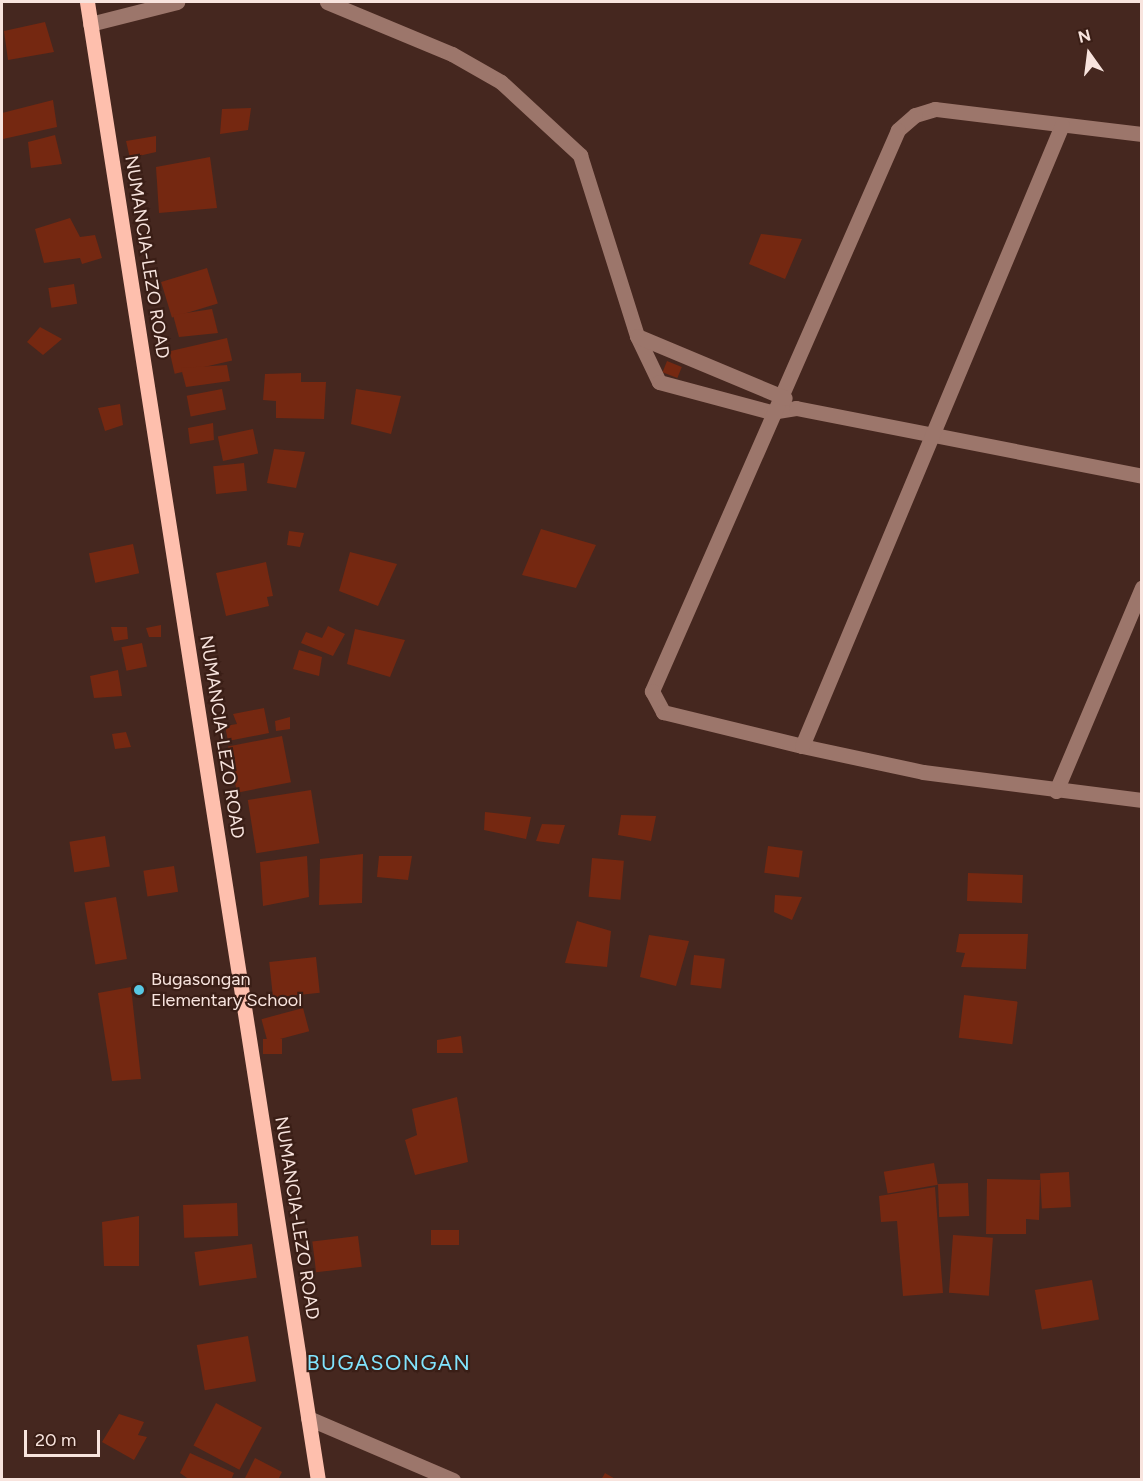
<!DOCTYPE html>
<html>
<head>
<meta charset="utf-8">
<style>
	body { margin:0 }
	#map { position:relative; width:1143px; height:1481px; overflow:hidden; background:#45271f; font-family:Figtree,sans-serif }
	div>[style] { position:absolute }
	.building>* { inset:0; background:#752811; transform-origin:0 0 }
	.minor>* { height:15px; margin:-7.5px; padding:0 7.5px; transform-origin:7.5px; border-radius:7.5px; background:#9c766b }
	.major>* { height:15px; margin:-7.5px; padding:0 7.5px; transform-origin:7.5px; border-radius:7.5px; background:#febfad }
	.dots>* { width:16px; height:16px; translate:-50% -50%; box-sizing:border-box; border:3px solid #3a1e16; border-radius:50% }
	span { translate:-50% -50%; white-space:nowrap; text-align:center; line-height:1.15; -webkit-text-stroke:4.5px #3a1e16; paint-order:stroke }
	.street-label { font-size:18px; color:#f8e4de }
	.poi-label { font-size:18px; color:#f8e4de }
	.left { translate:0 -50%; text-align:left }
	.quarter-label { font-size:21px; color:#81e4fe; letter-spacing:1.5px }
	.frame { position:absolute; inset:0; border:3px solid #f8e4de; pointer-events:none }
	.north { position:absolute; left:1059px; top:24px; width:60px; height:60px; -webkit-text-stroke:4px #3a1e16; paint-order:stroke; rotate:346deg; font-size:16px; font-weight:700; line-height:24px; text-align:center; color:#f8e4de }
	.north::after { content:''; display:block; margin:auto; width:21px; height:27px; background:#f8e4de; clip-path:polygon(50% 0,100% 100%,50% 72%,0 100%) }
	.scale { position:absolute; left:24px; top:1430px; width:76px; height:27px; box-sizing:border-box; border:3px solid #f8e4de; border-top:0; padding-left:8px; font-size:18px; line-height:21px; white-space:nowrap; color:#f8e4de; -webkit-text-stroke:4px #3a1e16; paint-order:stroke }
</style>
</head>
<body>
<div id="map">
	<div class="building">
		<div style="clip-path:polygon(45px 22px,54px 52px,8px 60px,4px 31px)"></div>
		<div style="clip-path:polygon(53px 100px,57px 127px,3px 139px,2px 113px)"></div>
		<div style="clip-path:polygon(251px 108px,248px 130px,220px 134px,222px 109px)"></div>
		<div style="clip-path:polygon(55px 135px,62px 164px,31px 168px,28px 142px)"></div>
		<div style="clip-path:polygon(156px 136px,156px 152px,130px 158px,126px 141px)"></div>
		<div style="clip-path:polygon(210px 157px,217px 208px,159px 213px,156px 167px)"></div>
		<div style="clip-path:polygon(70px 218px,80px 237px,95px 235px,102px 258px,82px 264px,80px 258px,44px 263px,35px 229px)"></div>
		<div style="clip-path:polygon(761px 234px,802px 239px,785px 279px,749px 264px)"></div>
		<div style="left:207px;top:268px;width:37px;height:48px;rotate:73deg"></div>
		<div style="left:74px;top:284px;width:20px;height:26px;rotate:81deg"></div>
		<div style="clip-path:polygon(212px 309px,218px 333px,179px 337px,173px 315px)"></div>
		<div style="clip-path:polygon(40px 327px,62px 339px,43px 355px,27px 342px)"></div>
		<div style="left:227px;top:338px;width:23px;height:59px;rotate:77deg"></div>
		<div style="left:667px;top:361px;width:16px;height:12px;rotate:22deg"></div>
		<div style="clip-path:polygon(227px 365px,230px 381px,186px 387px,181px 368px)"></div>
		<div style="clip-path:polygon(301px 373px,301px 382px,326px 382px,324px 419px,276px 418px,276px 401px,263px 400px,265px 374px)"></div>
		<div style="left:222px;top:389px;width:21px;height:36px;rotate:79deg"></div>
		<div style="clip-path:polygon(356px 389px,401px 396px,391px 434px,351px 424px)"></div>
		<div style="clip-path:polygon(120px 404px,123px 425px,105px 431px,98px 408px)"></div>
		<div style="clip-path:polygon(213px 423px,214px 440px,190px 444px,188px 428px)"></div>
		<div style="left:253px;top:429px;width:25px;height:36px;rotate:78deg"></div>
		<div style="clip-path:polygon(274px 449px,305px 452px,296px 488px,267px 483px)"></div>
		<div style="left:244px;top:463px;width:28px;height:31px;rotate:84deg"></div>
		<div style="clip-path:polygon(541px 529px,596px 545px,576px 588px,522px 575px)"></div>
		<div style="clip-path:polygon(289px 531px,304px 533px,300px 547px,287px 545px)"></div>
		<div style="left:133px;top:544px;width:30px;height:45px;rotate:78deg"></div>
		<div style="clip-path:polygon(350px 552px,397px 564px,378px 606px,339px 591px)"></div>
		<div style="clip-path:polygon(266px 562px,273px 596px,267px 597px,269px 606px,226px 616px,216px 573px)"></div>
		<div style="clip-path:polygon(161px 625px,161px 637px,149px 637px,146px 628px)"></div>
		<div style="clip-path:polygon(328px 626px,345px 634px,333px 656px,301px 643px,306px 632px,322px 638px)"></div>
		<div style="clip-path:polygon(111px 627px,127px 627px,128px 639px,114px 641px)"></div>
		<div style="clip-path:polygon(355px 629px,405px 640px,390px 677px,347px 664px)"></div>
		<div style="left:142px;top:643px;width:24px;height:21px;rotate:78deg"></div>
		<div style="clip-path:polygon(299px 650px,322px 657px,319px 676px,293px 669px)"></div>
		<div style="clip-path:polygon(118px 670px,122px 696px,94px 698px,90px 676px)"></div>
		<div style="clip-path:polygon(264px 708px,269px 733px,228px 741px,225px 726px,237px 724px,233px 714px)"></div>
		<div style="clip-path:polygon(290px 717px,290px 729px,276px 731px,275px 721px)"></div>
		<div style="clip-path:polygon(126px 732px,131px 747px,115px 749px,112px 734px)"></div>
		<div style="left:282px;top:736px;width:47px;height:55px;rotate:79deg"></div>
		<div style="left:311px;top:790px;width:54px;height:64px;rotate:81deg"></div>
		<div style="clip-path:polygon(485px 812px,531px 817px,526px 839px,484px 830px)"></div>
		<div style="clip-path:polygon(621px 815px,656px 816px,651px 841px,618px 835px)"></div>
		<div style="clip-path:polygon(542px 824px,565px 825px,559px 844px,536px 841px)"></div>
		<div style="left:105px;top:836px;width:31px;height:36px;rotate:81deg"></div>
		<div style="left:768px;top:846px;width:35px;height:27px;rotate:8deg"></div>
		<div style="clip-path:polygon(363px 854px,362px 903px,319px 905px,320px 859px)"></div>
		<div style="clip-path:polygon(307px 856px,309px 897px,263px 906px,260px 862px)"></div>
		<div style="clip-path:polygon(379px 856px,412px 856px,408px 880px,377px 877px)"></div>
		<div style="left:592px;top:858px;width:32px;height:39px;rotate:5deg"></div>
		<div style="left:174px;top:866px;width:26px;height:31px;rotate:81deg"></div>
		<div style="left:968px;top:873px;width:55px;height:28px;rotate:2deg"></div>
		<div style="clip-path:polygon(775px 895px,802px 897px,792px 920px,774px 912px)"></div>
		<div style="left:116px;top:897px;width:63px;height:32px;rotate:80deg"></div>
		<div style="clip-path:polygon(577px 921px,611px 931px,607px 967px,565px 963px)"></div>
		<div style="clip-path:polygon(959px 934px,1028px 934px,1026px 969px,961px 967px,965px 953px,956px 952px)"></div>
		<div style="clip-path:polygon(649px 935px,689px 941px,676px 986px,640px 977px)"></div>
		<div style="left:694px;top:955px;width:31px;height:30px;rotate:7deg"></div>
		<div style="left:316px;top:957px;width:36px;height:47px;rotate:84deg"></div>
		<div style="clip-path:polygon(131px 987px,141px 1079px,112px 1081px,98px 993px)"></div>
		<div style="left:964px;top:995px;width:54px;height:43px;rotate:7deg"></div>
		<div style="left:303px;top:1008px;width:24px;height:43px;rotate:75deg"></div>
		<div style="clip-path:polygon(461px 1036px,463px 1053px,437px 1053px,437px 1040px)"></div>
		<div style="left:282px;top:1039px;width:15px;height:19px;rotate:90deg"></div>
		<div style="clip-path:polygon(457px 1097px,468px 1162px,415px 1175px,405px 1140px,417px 1135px,412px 1109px)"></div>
		<div style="left:934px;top:1163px;width:22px;height:51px;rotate:80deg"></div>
		<div style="left:1069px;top:1172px;width:35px;height:29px;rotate:87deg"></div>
		<div style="clip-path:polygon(987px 1179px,1040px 1180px,1039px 1220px,1026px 1219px,1026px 1234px,986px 1234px)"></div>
		<div style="left:968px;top:1183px;width:33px;height:30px;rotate:88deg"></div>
		<div style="clip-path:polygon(935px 1187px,943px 1293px,903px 1296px,897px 1221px,881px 1222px,879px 1196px)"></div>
		<div style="left:237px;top:1203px;width:33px;height:54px;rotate:88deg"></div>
		<div style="clip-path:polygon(139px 1216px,139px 1266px,104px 1266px,102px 1222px)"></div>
		<div style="left:459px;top:1230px;width:15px;height:28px;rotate:90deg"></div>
		<div style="left:953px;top:1235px;width:40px;height:58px;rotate:4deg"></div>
		<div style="left:358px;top:1236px;width:31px;height:46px;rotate:83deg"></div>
		<div style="left:252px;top:1244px;width:34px;height:58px;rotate:82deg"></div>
		<div style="left:1092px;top:1280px;width:40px;height:58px;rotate:80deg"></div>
		<div style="left:248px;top:1336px;width:46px;height:52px;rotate:80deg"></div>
		<div style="left:216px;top:1403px;width:52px;height:48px;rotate:28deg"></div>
		<div style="clip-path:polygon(119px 1414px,144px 1422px,138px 1435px,147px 1437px,134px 1460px,102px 1442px)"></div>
		<div style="clip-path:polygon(190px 1453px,234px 1473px,231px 1480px,190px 1480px,180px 1473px)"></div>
		<div style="clip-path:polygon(255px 1458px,282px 1472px,278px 1480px,245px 1478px)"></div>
		<div style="clip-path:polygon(605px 1473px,617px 1480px,601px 1480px)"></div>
	</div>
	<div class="minor">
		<div style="left:327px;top:2px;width:135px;rotate:22.6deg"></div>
		<div style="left:452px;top:54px;width:56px;rotate:29.7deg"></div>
		<div style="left:501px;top:82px;width:108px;rotate:42.7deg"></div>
		<div style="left:580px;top:155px;width:190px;rotate:72.5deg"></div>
		<div style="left:637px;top:336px;width:51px;rotate:64.4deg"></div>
		<div style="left:659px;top:382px;width:116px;rotate:15deg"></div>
		<div style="left:771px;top:412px;width:25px;rotate:-9deg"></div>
		<div style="left:796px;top:408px;width:353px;rotate:11.1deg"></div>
		<div style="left:90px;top:24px;width:90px;rotate:-14.2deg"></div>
		<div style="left:1142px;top:134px;width:209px;rotate:-173.1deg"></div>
		<div style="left:935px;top:109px;width:21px;rotate:163deg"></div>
		<div style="left:915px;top:115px;width:23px;rotate:139deg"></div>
		<div style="left:898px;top:130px;width:613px;rotate:113.68deg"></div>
		<div style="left:652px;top:691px;width:24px;rotate:62deg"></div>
		<div style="left:663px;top:712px;width:143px;rotate:13.7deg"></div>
		<div style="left:802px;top:746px;width:124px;rotate:12.1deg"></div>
		<div style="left:923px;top:772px;width:221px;rotate:7.3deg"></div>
		<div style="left:637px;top:336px;width:160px;rotate:22.7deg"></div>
		<div style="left:802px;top:746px;width:673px;rotate:-67.28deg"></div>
		<div style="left:1056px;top:791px;width:221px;rotate:-67.1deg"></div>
		<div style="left:308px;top:1418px;width:158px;rotate:23.2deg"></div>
	</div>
	<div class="major">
		<div style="left:87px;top:2px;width:1496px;rotate:81.12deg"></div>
	</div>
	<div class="dots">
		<div style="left:139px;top:990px;background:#58c8e4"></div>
	</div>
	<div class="street-label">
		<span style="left:147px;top:257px;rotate:81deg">NUMANCIA-LEZO ROAD</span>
		<span style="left:222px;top:737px;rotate:81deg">NUMANCIA-LEZO ROAD</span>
		<span style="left:297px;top:1218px;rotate:81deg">NUMANCIA-LEZO ROAD</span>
	</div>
	<div class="poi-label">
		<span class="left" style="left:151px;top:990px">Bugasongan<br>Elementary School</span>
	</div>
	<div class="quarter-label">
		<span style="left:389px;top:1363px">BUGASONGAN</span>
	</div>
	<div class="frame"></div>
	<div class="north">N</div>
	<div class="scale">20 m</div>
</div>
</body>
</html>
